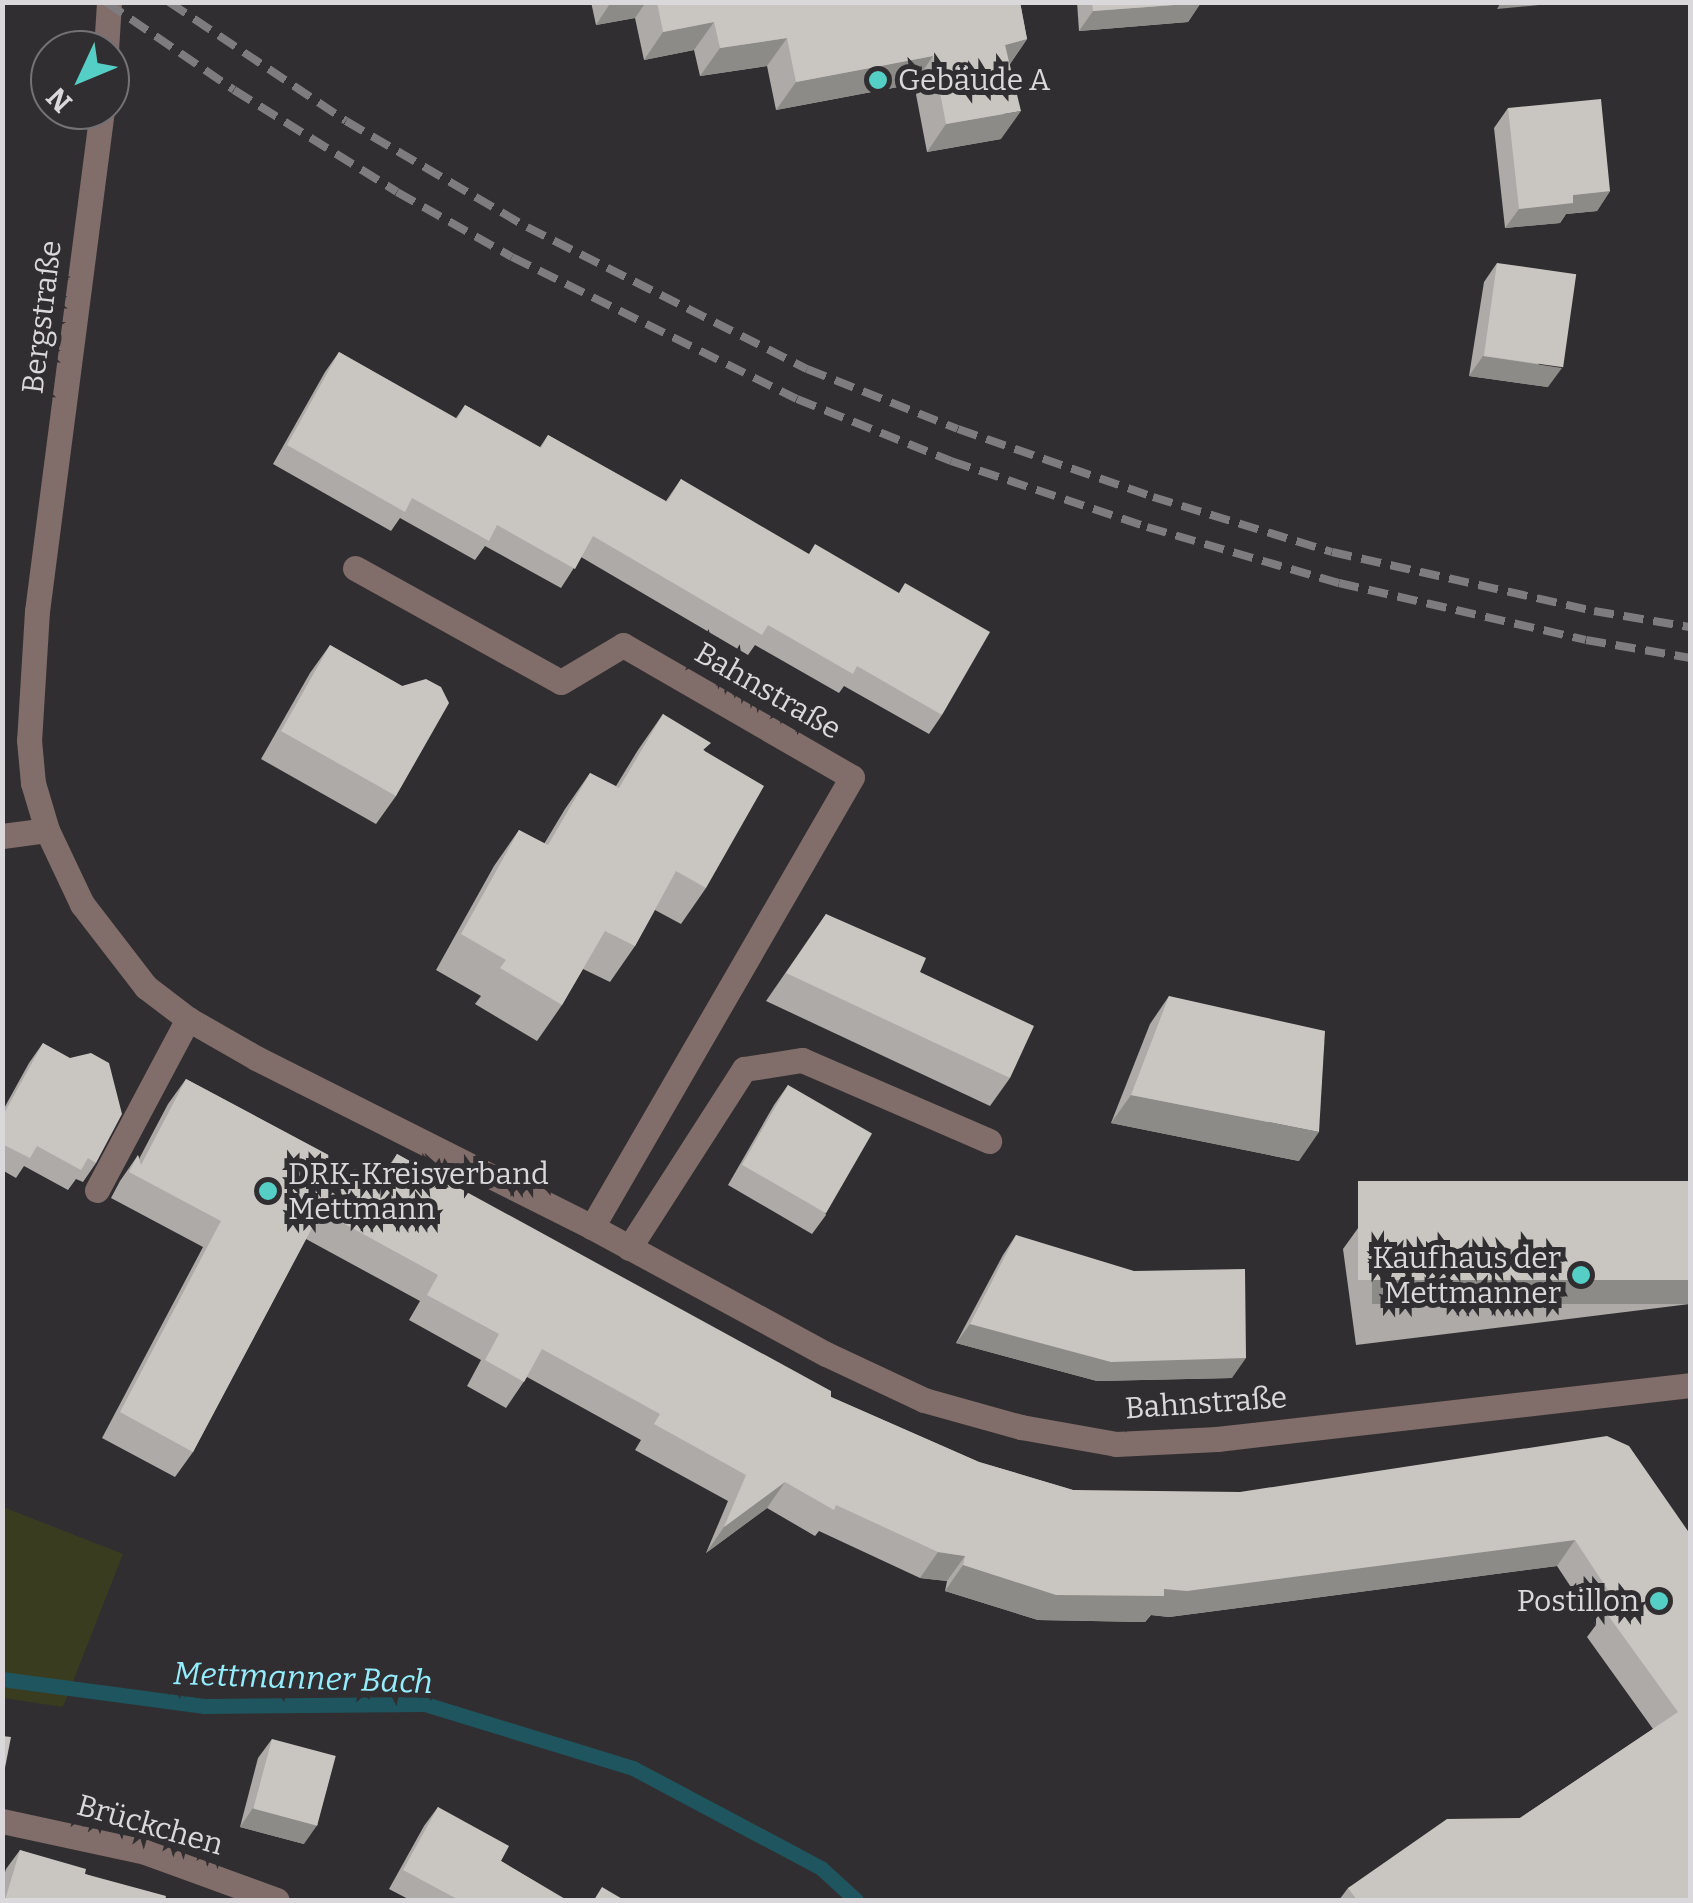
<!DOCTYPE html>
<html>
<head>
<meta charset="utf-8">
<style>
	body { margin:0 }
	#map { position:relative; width:1693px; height:1903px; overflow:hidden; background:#302e30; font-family:Bitter,serif }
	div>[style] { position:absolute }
	.green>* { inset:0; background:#3a3c20 }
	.stream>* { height:15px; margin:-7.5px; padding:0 7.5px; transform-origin:7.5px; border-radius:7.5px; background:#1f555e }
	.minor>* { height:25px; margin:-12.5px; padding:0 12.5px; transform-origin:12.5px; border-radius:12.5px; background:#816d69 }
	.rail>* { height:8px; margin-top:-4px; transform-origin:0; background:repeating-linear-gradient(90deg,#7e7c7e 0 20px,transparent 0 30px) }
	.wall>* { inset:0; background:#adaaa7 }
	.shaded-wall>* { inset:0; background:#8d8b88; transform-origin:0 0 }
	.building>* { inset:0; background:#c9c6c2; transform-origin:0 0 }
	.dots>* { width:28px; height:28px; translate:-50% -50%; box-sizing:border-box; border:5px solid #302e30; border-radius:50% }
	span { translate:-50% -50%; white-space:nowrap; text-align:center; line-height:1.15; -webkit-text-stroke:10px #302e30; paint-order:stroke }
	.poi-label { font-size:30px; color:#dad8da }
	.left { translate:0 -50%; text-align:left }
	.right { translate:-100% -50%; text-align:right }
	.street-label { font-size:30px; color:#dad8da }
	.water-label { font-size:32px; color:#94ecfd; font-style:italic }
	.frame { position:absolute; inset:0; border:5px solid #dad8da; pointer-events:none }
	.north { position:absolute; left:30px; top:30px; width:100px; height:100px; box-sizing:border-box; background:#302e30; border:2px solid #747274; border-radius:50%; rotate:226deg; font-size:28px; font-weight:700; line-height:40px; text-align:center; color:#dad8da }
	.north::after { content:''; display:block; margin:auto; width:35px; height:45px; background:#55cec6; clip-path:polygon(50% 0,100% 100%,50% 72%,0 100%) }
</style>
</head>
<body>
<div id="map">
	<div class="green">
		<div style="clip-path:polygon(3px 1507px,123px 1554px,63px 1707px,3px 1698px)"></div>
	</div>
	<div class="stream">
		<div style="left:2px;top:1679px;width:204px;rotate:7.6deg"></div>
		<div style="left:204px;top:1706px;width:221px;rotate:-0.5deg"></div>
		<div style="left:425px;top:1704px;width:218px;rotate:17.1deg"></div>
		<div style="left:633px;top:1768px;width:213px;rotate:28deg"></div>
		<div style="left:821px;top:1868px;width:47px;rotate:42.4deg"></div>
	</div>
	<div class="minor">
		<div style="left:106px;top:50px;width:48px;rotate:-86.4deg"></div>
		<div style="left:102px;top:110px;width:505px;rotate:97.39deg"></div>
		<div style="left:37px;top:611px;width:129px;rotate:93.5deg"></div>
		<div style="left:29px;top:740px;width:43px;rotate:84.7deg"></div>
		<div style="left:33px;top:783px;width:49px;rotate:73.4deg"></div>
		<div style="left:47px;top:830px;width:82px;rotate:64.7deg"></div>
		<div style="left:82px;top:904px;width:105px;rotate:52.4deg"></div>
		<div style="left:146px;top:987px;width:53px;rotate:37.3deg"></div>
		<div style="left:188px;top:1019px;width:78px;rotate:29.8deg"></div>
		<div style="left:256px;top:1058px;width:376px;rotate:26.7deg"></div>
		<div style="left:592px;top:1227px;width:266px;rotate:28.5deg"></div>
		<div style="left:826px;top:1354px;width:108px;rotate:25.1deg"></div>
		<div style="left:924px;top:1400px;width:101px;rotate:15.6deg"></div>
		<div style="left:1021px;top:1427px;width:97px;rotate:10.1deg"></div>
		<div style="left:1116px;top:1444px;width:101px;rotate:-2.8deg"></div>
		<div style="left:1217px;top:1439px;width:476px;rotate:-6.5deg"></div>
		<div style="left:355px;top:568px;width:235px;rotate:29deg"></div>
		<div style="left:561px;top:682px;width:72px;rotate:-30.8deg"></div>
		<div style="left:623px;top:645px;width:264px;rotate:30deg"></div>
		<div style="left:852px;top:777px;width:520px;rotate:120.02deg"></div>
		<div style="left:2px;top:836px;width:45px;rotate:-7.6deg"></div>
		<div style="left:97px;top:1190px;width:194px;rotate:-62deg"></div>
		<div style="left:629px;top:1248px;width:213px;rotate:-57.3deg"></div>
		<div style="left:744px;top:1069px;width:59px;rotate:-8.8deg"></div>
		<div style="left:802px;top:1060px;width:204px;rotate:23.4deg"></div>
		<div style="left:2px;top:1821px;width:146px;rotate:12.2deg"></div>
		<div style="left:145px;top:1852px;width:140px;rotate:20deg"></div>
	</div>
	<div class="rail">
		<div style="left:106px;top:2px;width:155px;rotate:34.5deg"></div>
		<div style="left:234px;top:90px;width:192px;rotate:32deg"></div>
		<div style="left:397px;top:192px;width:132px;rotate:29.5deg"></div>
		<div style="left:512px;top:257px;width:318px;rotate:26.5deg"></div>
		<div style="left:797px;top:399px;width:166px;rotate:21.9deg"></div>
		<div style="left:951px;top:461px;width:207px;rotate:18.6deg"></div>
		<div style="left:1147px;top:527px;width:200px;rotate:16.3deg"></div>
		<div style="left:1339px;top:583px;width:253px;rotate:13deg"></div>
		<div style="left:1586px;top:640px;width:106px;rotate:9.8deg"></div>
		<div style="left:169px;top:2px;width:213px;rotate:33.9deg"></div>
		<div style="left:346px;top:121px;width:210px;rotate:30.4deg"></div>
		<div style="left:527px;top:227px;width:314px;rotate:26.9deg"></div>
		<div style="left:807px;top:369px;width:162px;rotate:21.7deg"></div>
		<div style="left:958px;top:429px;width:207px;rotate:19.2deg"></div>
		<div style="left:1153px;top:497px;width:187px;rotate:17.1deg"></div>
		<div style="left:1332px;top:552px;width:269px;rotate:12.7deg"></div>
		<div style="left:1594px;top:611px;width:97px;rotate:9.5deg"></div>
	</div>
	<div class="wall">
		<div style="clip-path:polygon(591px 2px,1020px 2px,1027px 39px,1010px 64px,1001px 139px,927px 152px,914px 84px,776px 110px,767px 66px,700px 76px,694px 50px,644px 60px,635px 18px,596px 25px)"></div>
		<div style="clip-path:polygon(1077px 2px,1201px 2px,1188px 22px,1079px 31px)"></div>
		<div style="clip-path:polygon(1508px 108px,1610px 191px,1597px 211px,1566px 214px,1560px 223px,1505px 228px,1494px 128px)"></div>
		<div style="clip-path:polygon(1497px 263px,1548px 387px,1469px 376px,1484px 282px)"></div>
		<div style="clip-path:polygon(339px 352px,456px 418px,465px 405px,540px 447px,548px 435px,666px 501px,681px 479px,942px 715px,929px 734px,844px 686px,839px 693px,755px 645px,748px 655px,581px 557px,561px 588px,485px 546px,475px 560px,400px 518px,391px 531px,273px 464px,325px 372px)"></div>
		<div style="clip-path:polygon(330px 645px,402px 686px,396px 796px,376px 824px,261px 759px,310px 673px)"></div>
		<div style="clip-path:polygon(663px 714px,705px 751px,706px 888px,681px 924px,655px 910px,635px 946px,610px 982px,583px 969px,562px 1005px,537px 1041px,475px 1004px,481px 996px,436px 970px,494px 866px,519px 830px,544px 844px,565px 809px,590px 773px,616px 786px,638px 750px)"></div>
		<div style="clip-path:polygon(826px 914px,920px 972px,1010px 1078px,990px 1106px,766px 1001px)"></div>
		<div style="clip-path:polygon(1169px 996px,1299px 1161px,1111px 1123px,1150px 1024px)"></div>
		<div style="clip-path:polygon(43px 1043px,96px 1163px,83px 1182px,76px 1179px,68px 1190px,24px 1166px,16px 1178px,2px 1170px,2px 1112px,29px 1063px)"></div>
		<div style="clip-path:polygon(186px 1079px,378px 1182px,397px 1154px,831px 1397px,979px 1462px,1073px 1490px,1690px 1534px,1690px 1900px,1339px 1900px,1348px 1888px,1520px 1818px,1653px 1729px,1587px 1637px,1596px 1625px,1557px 1566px,1169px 1617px,1151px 1615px,1145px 1622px,1038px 1620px,945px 1591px,947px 1581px,920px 1578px,819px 1531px,815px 1536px,767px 1508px,706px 1553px,728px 1501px,635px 1450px,641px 1440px,527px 1377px,506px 1408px,467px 1386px,481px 1360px,409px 1320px,420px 1301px,306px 1239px,193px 1452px,175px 1477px,102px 1438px,203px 1247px,111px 1198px,120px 1181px,138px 1155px,139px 1159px,168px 1104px)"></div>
		<div style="clip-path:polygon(788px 1085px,826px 1215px,812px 1234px,728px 1185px,774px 1105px)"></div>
		<div style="clip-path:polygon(1690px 1181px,1690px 1304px,1356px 1345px,1343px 1249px,1361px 1224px)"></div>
		<div style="clip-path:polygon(1016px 1235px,1232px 1378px,1097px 1381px,956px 1343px,1003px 1255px)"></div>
		<div style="clip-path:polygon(272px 1739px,304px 1844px,240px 1827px,258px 1758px)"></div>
		<div style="clip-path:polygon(438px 1807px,501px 1861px,567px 1900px,410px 1900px,389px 1889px,424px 1826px)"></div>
		<div style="clip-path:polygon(20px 1850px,85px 1874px,165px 1900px,2px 1900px,2px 1882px,6px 1869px)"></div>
	</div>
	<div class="shaded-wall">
		<div style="clip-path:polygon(611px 2px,646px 2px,635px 18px,596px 25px)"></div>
		<div style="clip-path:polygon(1501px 2px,1570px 2px,1497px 9px)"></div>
		<div style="clip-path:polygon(1201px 3px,1188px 22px,1079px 31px,1093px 11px)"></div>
		<div style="clip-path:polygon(714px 22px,694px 50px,644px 60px,663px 32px)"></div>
		<div style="clip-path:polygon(787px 38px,767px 66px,700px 76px,720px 48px)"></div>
		<div style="clip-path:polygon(1027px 39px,1008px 67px,1005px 45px)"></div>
		<div style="clip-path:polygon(933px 56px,914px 84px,776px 110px,796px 82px)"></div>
		<div style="clip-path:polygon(1021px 111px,1001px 139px,927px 152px,946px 124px)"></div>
		<div style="clip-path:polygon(1610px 191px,1597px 211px,1566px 214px,1560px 223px,1505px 228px,1519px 209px,1573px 195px)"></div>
		<div style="clip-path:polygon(1483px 356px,1562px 368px,1548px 387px,1469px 376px)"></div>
		<div style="clip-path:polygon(1131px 1095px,1319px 1132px,1299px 1161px,1111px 1123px)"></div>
		<div style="left:1690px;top:1280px;width:24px;height:318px;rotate:90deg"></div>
		<div style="clip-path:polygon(970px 1324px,1246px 1358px,1232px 1378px,1097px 1381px,956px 1343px)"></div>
		<div style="clip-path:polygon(785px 1482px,767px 1508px,706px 1553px,724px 1527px)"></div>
		<div style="clip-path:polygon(1575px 1540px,1557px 1566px,1169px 1617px,1151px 1615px,1145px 1622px,1038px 1620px,945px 1591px,963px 1565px)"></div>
		<div style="clip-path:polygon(938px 1552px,965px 1556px,947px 1581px,920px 1578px)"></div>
		<div style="clip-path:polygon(253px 1808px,318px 1824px,304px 1844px,240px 1827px)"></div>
	</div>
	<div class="building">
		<div style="clip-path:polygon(657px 2px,1020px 2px,1027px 39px,1005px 45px,1021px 111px,946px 124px,933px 56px,796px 82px,787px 38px,720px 48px,714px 22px,663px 32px)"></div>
		<div style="clip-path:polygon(1092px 2px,1201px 2px,1201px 3px,1093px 11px)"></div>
		<div style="clip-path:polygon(1601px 99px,1610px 191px,1573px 195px,1573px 203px,1519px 209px,1508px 108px)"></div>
		<div style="left:1497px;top:263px;width:80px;height:94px;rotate:8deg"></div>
		<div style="clip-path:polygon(339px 352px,457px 419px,465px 405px,541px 448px,548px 435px,667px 502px,681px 479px,809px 554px,815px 544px,899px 593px,905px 583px,990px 632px,942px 715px,857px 666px,853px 674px,768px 625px,762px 635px,593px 536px,575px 569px,497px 525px,489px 541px,412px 498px,405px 512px,287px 445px)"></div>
		<div style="clip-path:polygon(330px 645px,402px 686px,426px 679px,441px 687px,449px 703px,396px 796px,281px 731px)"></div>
		<div style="clip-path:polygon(663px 714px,711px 743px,703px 750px,764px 786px,706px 888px,676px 871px,635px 946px,605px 931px,562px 1005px,500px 968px,506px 960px,461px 934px,519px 830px,548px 845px,590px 773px,619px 788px)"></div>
		<div style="clip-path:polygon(826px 914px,926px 958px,920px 972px,1034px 1026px,1010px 1078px,786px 973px)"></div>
		<div style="clip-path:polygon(1169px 996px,1325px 1031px,1319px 1132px,1131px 1095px)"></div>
		<div style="clip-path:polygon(43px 1043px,70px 1058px,91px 1053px,109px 1063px,122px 1114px,96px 1163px,88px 1158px,81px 1170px,37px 1146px,30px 1158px,2px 1144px,2px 1117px)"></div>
		<div style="clip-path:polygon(186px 1079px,381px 1183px,397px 1154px,831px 1391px,831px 1397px,979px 1462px,1073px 1490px,1240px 1492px,1607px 1436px,1629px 1446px,1690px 1534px,1690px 1900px,1357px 1900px,1348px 1888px,1447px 1819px,1520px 1818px,1678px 1712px,1605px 1611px,1617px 1604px,1575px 1540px,1187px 1591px,1164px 1589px,1164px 1596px,1056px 1595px,963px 1565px,965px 1556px,938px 1552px,836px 1505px,834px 1510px,785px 1482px,724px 1527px,746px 1475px,654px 1424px,660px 1414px,542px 1349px,524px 1382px,485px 1360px,499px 1334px,427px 1295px,438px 1275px,321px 1211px,193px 1452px,120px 1412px,221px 1221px,129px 1172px,138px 1155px,141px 1165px)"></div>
		<div style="left:788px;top:1085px;width:97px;height:92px;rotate:30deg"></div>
		<div style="left:1690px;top:1181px;width:99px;height:332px;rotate:90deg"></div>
		<div style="clip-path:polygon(1016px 1235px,1134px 1271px,1245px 1269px,1246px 1358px,1111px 1362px,970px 1324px)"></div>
		<div style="clip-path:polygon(2px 1736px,11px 1737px,2px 1783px)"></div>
		<div style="left:272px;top:1739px;width:66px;height:72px;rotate:15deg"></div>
		<div style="clip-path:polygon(438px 1807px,509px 1846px,501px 1861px,566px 1900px,459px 1900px,403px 1870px)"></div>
		<div style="clip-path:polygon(20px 1850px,86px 1869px,85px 1874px,166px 1896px,165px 1900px,5px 1900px)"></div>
		<div style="clip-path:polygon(602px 1887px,624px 1900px,594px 1900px)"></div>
	</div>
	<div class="dots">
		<div style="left:878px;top:80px;background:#55cec6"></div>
		<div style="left:268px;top:1191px;background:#55cec6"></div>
		<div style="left:1581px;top:1275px;background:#55cec6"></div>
		<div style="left:1659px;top:1601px;background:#55cec6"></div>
	</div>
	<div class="poi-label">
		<span class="left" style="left:898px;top:80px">Gebäude A</span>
		<span class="left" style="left:288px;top:1191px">DRK-Kreisverband<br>Mettmann</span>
		<span class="right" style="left:1561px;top:1275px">Kaufhaus der<br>Mettmanner</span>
		<span class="right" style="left:1639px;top:1601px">Postillon</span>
	</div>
	<div class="street-label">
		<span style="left:42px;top:317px;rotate:-83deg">Bergstraße</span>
		<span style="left:768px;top:691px;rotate:30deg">Bahnstraße</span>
		<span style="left:1206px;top:1403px;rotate:-4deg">Bahnstraße</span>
		<span style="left:150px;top:1825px;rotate:16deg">Brückchen</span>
	</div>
	<div class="water-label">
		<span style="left:303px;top:1678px;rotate:2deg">Mettmanner Bach</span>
	</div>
	<div class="frame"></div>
	<div class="north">N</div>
</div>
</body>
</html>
